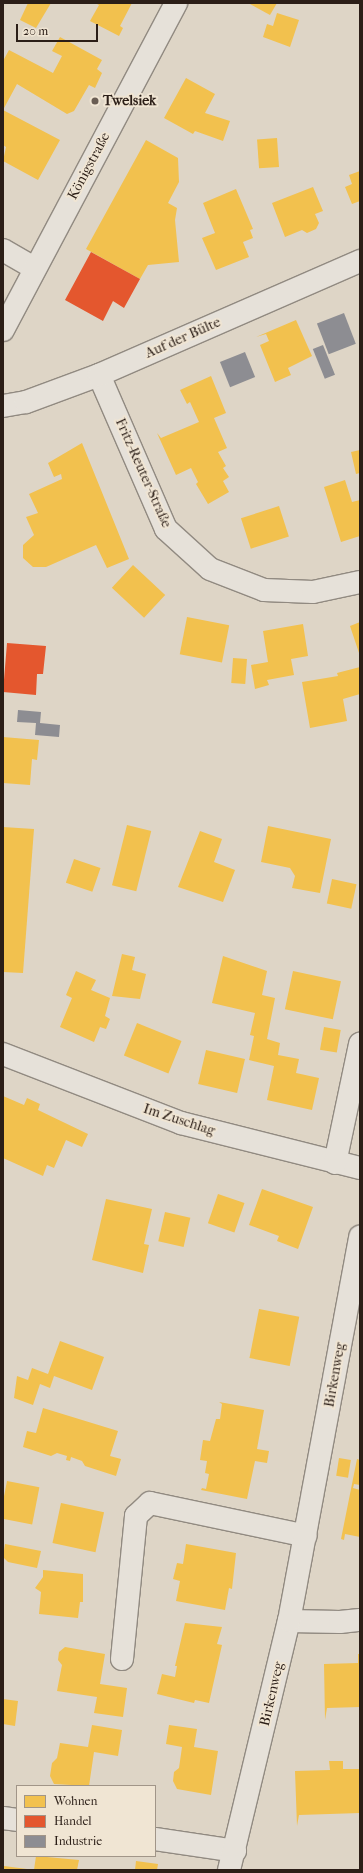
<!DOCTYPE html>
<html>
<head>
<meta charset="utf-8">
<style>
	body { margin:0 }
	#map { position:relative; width:363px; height:1873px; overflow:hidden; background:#ded5c6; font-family:"IM FELL French Canon",serif }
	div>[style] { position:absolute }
	.homes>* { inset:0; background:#f2c14e; transform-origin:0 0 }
	.shops>* { inset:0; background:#e4572e }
	.industry>* { inset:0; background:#8d8d92; transform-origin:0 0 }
	.roads { filter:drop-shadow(1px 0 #918a81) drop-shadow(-1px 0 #918a81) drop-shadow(0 1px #918a81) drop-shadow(0 -1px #918a81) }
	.minor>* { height:22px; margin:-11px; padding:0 11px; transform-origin:11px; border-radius:11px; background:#e6e1d9 }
	.secondary>* { height:22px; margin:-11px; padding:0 11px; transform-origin:11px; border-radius:11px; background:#e6e1d9 }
	.dots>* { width:11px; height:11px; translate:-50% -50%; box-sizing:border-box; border:2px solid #f0e5d3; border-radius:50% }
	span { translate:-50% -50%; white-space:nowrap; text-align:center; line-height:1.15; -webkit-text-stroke:4px #f0e5d3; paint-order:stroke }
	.poi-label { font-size:14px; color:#2b1e17; font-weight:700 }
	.left { translate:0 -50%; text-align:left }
	.street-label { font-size:14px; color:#2b1e17 }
	.frame { position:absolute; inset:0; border:4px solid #2b1e17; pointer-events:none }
	.legend { position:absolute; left:16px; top:1785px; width:140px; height:72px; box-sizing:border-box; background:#f0e5d3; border:1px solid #a19588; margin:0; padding:5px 7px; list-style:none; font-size:12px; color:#2b1e17 }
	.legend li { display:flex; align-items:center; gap:8px; height:20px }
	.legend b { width:20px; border:1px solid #a19588 }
	.scale { position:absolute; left:16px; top:24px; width:82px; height:18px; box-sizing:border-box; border:2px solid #2b1e17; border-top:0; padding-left:5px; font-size:12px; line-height:14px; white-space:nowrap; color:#2b1e17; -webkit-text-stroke:3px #f0e5d3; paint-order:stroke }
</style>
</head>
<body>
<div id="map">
	<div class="homes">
		<div style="clip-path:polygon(28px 3px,51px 3px,36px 28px,20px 20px)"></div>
		<div style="clip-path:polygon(95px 3px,132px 3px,120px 26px,123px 28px,119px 36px,90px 21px,99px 5px)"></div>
		<div style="clip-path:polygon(248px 3px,277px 3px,270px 15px)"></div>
		<div style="clip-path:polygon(277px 13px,299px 20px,290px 47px,263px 37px,267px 24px,273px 26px)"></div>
		<div style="clip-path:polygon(60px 37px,102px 60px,97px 69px,102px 73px,95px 88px,89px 85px,74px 111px,67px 114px,17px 84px,3px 110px,60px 140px,38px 180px,3px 161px,6px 147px,3px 145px,3px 61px,9px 50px,53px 73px,62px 56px,52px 51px)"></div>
		<div style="clip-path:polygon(186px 78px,215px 94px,205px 113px,230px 121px,223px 141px,195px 131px,193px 134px,164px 118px)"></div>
		<div style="left:277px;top:138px;width:29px;height:20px;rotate:86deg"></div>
		<div style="clip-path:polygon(146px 140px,178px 158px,179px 182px,168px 203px,177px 208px,175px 220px,179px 262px,148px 265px,140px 279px,86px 249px)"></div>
		<div style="clip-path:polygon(360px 171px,360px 201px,352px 204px,345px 187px,352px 184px,349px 175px)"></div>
		<div style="clip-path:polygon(313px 187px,323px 211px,315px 214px,319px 223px,316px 229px,307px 233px,302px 230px,285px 237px,272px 203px)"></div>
		<div style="clip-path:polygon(236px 189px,253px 229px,250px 230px,253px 238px,243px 242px,249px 257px,216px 270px,202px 238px,215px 233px,203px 203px)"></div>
		<div style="clip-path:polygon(296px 320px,312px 356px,288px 368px,291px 375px,275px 382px,260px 345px,269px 341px,266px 334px,256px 337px)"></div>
		<div style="clip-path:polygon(211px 376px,226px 413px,214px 418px,227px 448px,218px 452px,226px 466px,223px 468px,229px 477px,223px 481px,229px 492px,208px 504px,196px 484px,198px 482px,191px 468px,176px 475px,157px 433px,161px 438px,199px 422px,190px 402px,187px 404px,180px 390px)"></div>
		<div style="clip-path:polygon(82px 443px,129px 559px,107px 568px,96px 545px,46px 567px,33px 567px,23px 558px,23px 545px,34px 535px,26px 517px,38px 513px,29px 494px,62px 479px,61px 474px,54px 477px,48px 463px)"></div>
		<div style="clip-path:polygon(360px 450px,360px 473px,356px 474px,351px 452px)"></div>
		<div style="clip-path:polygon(345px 480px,352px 502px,360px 500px,360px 536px,341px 542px,324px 487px)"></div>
		<div style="left:279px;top:506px;width:32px;height:40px;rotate:72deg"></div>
		<div style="left:133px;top:565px;width:44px;height:31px;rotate:43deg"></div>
		<div style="left:187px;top:617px;width:43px;height:38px;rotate:11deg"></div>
		<div style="clip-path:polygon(360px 622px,360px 656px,350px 626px)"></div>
		<div style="clip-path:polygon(303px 624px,308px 656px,291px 659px,294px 675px,267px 680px,269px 685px,255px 689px,251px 665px,268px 662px,263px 631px)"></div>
		<div style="left:233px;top:658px;width:14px;height:25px;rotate:4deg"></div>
		<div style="clip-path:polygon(360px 667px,360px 694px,343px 699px,347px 721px,310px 728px,302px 682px,338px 676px,337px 673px)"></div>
		<div style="clip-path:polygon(3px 737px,39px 740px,37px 760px,32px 759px,30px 785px,3px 783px)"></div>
		<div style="left:127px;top:825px;width:25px;height:62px;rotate:14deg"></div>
		<div style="clip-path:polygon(268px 826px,331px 839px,320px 893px,292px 888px,295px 876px,290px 868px,261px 862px)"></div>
		<div style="clip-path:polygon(3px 827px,34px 829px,23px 973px,3px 972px)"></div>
		<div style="clip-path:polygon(200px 831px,222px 839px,214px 862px,235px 870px,223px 902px,178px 887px)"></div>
		<div style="left:74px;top:859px;width:28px;height:25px;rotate:19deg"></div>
		<div style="left:332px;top:879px;width:25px;height:25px;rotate:12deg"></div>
		<div style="clip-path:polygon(122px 954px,135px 957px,132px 970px,146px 974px,140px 999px,112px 996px)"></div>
		<div style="clip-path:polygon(223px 956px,267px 971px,262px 995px,275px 998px,267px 1039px,280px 1043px,278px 1055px,299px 1059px,296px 1073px,319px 1078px,312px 1110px,267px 1100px,274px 1066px,249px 1060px,254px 1036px,250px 1035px,255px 1013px,212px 1003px)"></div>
		<div style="clip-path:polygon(76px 971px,96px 980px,91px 990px,110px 998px,105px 1016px,110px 1019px,106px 1029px,100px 1027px,94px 1042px,60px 1027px,72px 998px,66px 995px)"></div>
		<div style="left:293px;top:971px;width:49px;height:39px;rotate:12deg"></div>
		<div style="left:137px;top:1023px;width:48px;height:35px;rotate:22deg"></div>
		<div style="left:324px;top:1027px;width:17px;height:23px;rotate:10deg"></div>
		<div style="left:206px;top:1050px;width:40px;height:35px;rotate:13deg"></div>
		<div style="clip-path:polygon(3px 1096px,24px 1105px,27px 1098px,40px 1104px,38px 1110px,88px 1134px,82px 1147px,66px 1140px,54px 1168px,47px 1165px,43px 1176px,3px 1158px)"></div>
		<div style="clip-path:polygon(262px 1189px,313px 1207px,298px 1249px,277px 1241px,279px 1236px,249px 1225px)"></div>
		<div style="left:218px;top:1194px;width:28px;height:31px;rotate:19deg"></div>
		<div style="clip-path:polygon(106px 1199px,152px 1209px,144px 1244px,149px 1245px,143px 1273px,92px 1260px)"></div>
		<div style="left:165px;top:1212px;width:26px;height:30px;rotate:13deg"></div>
		<div style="left:259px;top:1309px;width:41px;height:50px;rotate:11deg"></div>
		<div style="clip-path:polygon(60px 1341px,104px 1357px,92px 1390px,54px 1376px,50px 1388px,40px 1384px,33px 1405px,14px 1398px,17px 1376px,28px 1380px,32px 1368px,48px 1374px)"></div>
		<div style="clip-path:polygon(219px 1402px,264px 1410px,257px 1449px,269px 1451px,267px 1463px,255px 1461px,247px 1499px,201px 1490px,202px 1488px,206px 1489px,209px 1474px,205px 1473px,207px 1461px,200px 1460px,203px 1440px,210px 1441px,216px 1419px,220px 1419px,222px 1404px)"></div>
		<div style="clip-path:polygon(43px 1408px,118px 1431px,110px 1456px,121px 1459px,116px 1476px,85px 1466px,82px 1461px,71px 1457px,70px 1461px,66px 1460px,67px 1456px,57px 1453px,51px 1456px,23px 1447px,27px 1431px,36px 1433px)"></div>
		<div style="left:339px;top:1458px;width:12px;height:18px;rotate:9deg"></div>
		<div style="clip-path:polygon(357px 1459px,360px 1460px,360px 1485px,354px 1484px,353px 1488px,360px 1490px,360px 1537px,345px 1534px,344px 1540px,341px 1539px)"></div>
		<div style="left:7px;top:1481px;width:33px;height:38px;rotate:11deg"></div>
		<div style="left:61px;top:1503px;width:44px;height:41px;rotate:12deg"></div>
		<div style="clip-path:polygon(5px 1544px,41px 1551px,37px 1568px,8px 1562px,3px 1557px)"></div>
		<div style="clip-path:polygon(186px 1544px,236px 1553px,232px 1589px,229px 1588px,225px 1610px,176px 1601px,180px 1581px,173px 1579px,177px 1563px,183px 1564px)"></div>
		<div style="clip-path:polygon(43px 1570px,83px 1574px,83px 1602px,80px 1602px,78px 1618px,39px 1614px,41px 1592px,35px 1588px,43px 1577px)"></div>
		<div style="clip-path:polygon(185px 1623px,222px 1627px,217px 1644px,222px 1645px,209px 1703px,195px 1700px,194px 1703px,157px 1694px,162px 1674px,175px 1677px,177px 1666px,175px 1666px)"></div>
		<div style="clip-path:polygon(65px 1647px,105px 1654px,100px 1684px,127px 1688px,123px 1717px,94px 1713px,97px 1697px,57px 1691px,62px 1665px,58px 1660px,59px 1652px)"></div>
		<div style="clip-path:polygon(358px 1654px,360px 1654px,360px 1707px,327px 1708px,325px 1720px,324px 1664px,358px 1663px)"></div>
		<div style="clip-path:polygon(3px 1699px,18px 1701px,15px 1726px,3px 1724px)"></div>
		<div style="clip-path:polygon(92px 1725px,122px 1730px,118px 1756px,94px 1752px,89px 1786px,54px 1784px,50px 1776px,52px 1763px,57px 1758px,60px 1743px,88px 1747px)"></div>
		<div style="clip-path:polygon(169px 1725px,197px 1729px,194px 1747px,218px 1751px,211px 1795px,177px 1789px,173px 1781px,174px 1772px,179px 1768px,182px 1747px,166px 1744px)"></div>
		<div style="clip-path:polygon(329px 1761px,343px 1761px,343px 1769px,360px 1769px,360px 1813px,299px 1815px,297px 1826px,295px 1771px,330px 1770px)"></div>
		<div style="clip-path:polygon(36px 1856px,79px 1860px,77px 1870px,34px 1870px)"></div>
		<div style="clip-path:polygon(136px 1861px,158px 1864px,157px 1870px,135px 1870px)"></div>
		<div style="clip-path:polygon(4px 1866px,27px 1869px,27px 1870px,3px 1870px)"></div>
	</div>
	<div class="shops">
		<div style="clip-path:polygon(91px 252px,140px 279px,124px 308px,113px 301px,103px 321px,65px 300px)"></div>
		<div style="clip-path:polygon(7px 643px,46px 646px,43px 674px,37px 674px,36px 695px,3px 692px)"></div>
	</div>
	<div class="industry">
		<div style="left:344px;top:313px;width:33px;height:29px;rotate:69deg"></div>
		<div style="left:323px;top:345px;width:32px;height:11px;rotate:68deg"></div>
		<div style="left:245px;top:352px;width:27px;height:27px;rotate:68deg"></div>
		<div style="clip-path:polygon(18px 710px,41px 712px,40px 723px,60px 725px,59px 737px,35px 735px,36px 723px,17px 722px)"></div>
	</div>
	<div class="roads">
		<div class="minor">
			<div style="left:3px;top:250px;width:36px;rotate:30deg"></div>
			<div style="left:99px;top:375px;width:168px;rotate:66.5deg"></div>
			<div style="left:166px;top:529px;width:59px;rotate:42.3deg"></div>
			<div style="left:210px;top:569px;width:58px;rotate:21.3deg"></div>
			<div style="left:264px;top:590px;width:49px;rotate:2.3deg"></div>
			<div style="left:313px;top:592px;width:48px;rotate:-12deg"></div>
			<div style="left:3px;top:406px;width:23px;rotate:-10deg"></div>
			<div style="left:26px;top:402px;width:78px;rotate:-20.3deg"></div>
			<div style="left:99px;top:375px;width:285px;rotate:-23.6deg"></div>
			<div style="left:3px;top:1054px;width:191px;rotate:21.2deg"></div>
			<div style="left:181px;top:1123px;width:185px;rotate:14.1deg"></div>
			<div style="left:335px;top:1163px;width:122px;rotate:-78.1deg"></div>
			<div style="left:289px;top:1621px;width:51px;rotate:1.1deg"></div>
			<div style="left:340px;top:1622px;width:20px;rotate:-6deg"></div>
			<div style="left:122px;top:1659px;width:144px;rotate:-84.4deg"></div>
			<div style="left:136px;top:1516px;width:19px;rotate:-43deg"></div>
			<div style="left:150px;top:1503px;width:159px;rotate:11.9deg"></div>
			<div style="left:3px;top:1818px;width:14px;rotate:8deg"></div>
			<div style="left:155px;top:1839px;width:81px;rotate:8.5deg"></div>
			<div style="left:229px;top:1870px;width:256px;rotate:-76.5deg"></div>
			<div style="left:289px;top:1621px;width:391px;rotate:-79.5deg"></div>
		</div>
		<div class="secondary">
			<div style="left:3px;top:330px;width:370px;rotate:-62.1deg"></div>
		</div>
	</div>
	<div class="dots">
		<div style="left:95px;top:101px;background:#6a5e54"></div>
	</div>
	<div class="poi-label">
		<span class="left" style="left:103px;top:101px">Twelsiek</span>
	</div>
	<div class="street-label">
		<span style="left:89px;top:166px;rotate:-62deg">Königstraße</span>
		<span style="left:183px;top:338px;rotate:-24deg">Auf der Bülte</span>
		<span style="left:143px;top:473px;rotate:66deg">Fritz-Reuter-Straße</span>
		<span style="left:179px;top:1120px;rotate:18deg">Im Zuschlag</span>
		<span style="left:335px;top:1375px;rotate:-80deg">Birkenweg</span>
		<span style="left:272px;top:1694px;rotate:-77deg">Birkenweg</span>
	</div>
	<div class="frame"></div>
	<ul class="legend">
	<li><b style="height:11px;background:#f2c14e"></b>Wohnen</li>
	<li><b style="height:11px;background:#e4572e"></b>Handel</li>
	<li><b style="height:11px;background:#8d8d92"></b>Industrie</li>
	</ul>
	<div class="scale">20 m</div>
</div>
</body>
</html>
